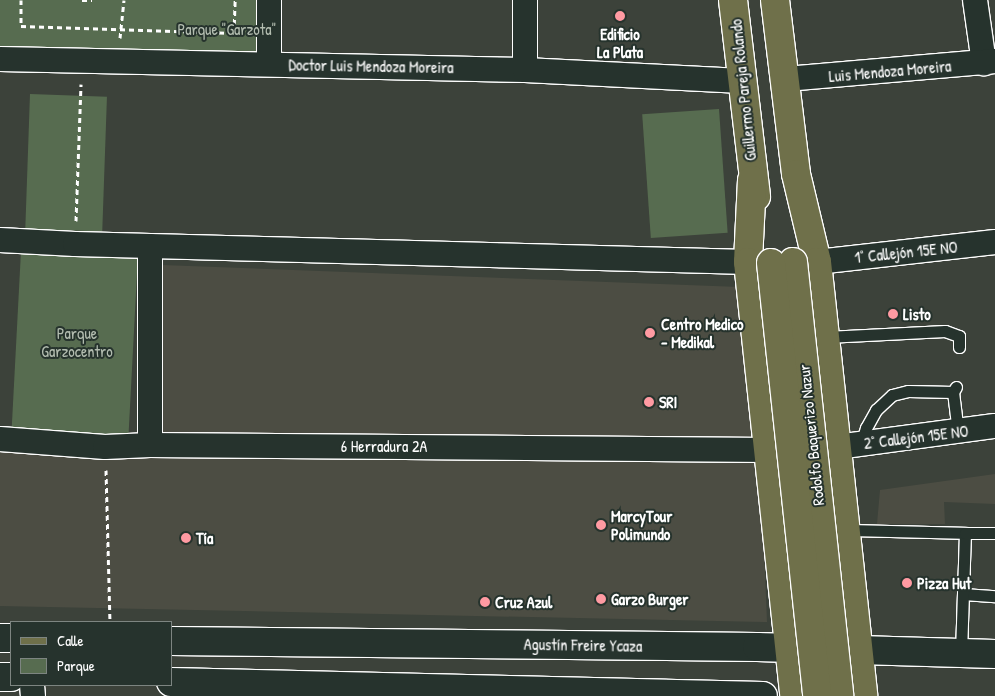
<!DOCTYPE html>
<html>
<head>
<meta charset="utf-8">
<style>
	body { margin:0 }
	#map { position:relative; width:995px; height:696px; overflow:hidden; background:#3c423a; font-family:"Patrick Hand",sans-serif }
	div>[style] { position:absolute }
	.built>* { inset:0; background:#4c4d43 }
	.green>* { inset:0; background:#576c50; transform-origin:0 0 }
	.path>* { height:3px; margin-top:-1.5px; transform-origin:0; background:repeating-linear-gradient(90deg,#fff 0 5px,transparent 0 9px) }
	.roads { filter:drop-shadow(1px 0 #fff) drop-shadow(-1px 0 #fff) drop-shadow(0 1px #fff) drop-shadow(0 -1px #fff) }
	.service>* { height:11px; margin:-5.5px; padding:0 5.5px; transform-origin:5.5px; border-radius:5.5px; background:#26332d }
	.minor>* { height:24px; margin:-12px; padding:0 12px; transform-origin:12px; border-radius:12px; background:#26332d }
	.secondary>* { height:28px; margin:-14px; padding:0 14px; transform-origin:14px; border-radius:14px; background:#26332d }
	.primary>* { height:28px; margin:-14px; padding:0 14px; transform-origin:14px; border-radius:14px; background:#6f704a }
	.bridges { filter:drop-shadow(1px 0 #fff) drop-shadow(-1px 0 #fff) drop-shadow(0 1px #fff) drop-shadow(0 -1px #fff) }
	.primary-bridge>* { height:28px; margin:-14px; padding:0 14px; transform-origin:14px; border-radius:14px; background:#6f704a }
	.dots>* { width:14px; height:14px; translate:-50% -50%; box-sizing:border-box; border:2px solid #26332d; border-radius:50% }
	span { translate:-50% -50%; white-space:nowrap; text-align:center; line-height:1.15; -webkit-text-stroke:4px #26332d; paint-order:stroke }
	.park-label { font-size:16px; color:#b3bdb0 }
	.poi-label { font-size:16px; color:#fff; font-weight:700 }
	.left { translate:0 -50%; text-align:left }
	.street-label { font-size:16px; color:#fff }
	.legend { position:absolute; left:10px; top:621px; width:162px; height:65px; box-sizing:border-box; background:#26332d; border:1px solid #7d8581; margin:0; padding:6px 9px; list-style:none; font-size:15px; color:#fff }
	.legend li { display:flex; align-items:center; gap:10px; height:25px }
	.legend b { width:25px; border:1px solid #7d8581 }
</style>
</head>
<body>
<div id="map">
	<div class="built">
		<div style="clip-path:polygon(162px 265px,740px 287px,761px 474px,767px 622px,0 606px,0 450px,155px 452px)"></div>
		<div style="clip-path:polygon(995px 474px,995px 504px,944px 502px,945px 524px,877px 524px,880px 490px)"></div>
	</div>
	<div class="green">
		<div style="left:0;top:0;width:259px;height:52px"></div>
		<div style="left:30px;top:94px;width:77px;height:135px;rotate:2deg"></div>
		<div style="left:719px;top:109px;width:124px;height:77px;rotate:86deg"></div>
		<div style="left:21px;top:251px;width:117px;height:179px;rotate:3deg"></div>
	</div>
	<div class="path">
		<div style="left:21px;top:0;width:26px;rotate:90deg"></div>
		<div style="left:21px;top:26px;width:213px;rotate:1.9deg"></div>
		<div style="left:234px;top:33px;width:33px;rotate:-88deg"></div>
		<div style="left:82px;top:0;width:10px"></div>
		<div style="left:120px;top:38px;width:38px;rotate:-84deg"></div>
		<div style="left:76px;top:221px;width:137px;rotate:-87.9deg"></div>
		<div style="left:106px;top:470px;width:152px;rotate:88.5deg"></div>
	</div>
	<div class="roads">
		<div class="service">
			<div style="left:826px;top:337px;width:119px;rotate:-2.9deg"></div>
			<div style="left:945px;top:331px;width:15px;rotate:20deg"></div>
			<div style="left:959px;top:336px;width:11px;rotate:90deg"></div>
			<div style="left:956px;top:387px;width:6px;rotate:121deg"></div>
			<div style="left:953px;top:392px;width:40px;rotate:82.9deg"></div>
			<div style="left:861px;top:444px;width:17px;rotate:-73deg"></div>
			<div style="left:866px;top:428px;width:21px;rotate:-61deg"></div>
			<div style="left:876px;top:410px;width:22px;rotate:-43deg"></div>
			<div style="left:892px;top:395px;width:16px;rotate:-14deg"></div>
			<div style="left:908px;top:391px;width:45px;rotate:1.3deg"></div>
			<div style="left:845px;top:530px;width:120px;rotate:1.4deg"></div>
			<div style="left:963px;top:594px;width:32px;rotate:4deg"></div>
			<div style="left:961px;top:653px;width:120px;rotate:-88.1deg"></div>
			<div style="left:965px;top:533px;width:30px"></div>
		</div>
		<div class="minor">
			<div style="left:975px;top:0;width:64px;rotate:81.9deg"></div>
			<div style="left:0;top:59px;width:525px;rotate:1.2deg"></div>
			<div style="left:525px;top:70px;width:217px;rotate:2.9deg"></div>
			<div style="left:269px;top:63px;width:63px;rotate:-90deg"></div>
			<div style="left:525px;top:70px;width:70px;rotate:-90deg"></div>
			<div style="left:786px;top:79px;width:210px;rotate:-4.9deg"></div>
			<div style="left:0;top:240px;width:75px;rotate:3.1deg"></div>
			<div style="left:75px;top:244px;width:673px;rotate:1.53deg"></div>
			<div style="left:817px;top:262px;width:179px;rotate:-6.4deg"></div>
			<div style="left:0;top:439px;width:105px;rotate:4.4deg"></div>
			<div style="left:105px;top:447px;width:45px;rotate:-2.5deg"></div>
			<div style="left:150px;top:445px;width:618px;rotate:0.46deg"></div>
			<div style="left:150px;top:445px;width:199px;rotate:-90deg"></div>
			<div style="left:837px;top:447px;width:159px;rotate:-7.6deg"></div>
			<div style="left:32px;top:685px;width:11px;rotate:85deg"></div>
		</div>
		<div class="secondary">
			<div style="left:0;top:638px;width:11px"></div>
			<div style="left:171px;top:641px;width:586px;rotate:0.59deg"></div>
			<div style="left:757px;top:647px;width:238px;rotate:1.7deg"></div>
			<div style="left:0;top:677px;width:11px"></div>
			<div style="left:171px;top:682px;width:592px;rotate:1.35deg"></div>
		</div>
		<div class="primary">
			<div style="left:733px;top:0;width:198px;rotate:83.3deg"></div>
			<div style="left:775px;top:0;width:175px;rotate:83.1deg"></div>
			<div style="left:796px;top:174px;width:90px;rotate:76.6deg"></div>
			<div style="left:817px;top:262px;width:436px;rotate:83.9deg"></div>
			<div style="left:752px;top:180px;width:82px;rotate:92.8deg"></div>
			<div style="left:748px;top:262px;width:436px;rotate:83.9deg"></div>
		</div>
	</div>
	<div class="bridges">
		<div class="primary-bridge">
			<div style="left:793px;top:262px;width:436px;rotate:83.9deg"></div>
			<div style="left:771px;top:263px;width:435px;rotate:83.9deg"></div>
		</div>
	</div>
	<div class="dots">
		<div style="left:620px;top:16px;background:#ff9aa2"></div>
		<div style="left:893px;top:314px;background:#ff9aa2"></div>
		<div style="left:650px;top:333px;background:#ff9aa2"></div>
		<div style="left:649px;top:402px;background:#ff9aa2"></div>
		<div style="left:601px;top:525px;background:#ff9aa2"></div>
		<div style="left:186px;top:538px;background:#ff9aa2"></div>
		<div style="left:907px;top:583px;background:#ff9aa2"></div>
		<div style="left:601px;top:599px;background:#ff9aa2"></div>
		<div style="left:485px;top:602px;background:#ff9aa2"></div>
	</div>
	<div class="park-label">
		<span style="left:227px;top:29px">Parque "Garzota"</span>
		<span style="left:77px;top:342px">Parque<br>Garzocentro</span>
	</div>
	<div class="poi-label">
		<span style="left:620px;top:43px">Edificio<br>La Plata</span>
		<span class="left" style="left:903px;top:314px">Listo</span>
		<span class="left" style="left:661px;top:333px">Centro Medico<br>- Medikal</span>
		<span class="left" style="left:659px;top:402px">SRI</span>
		<span class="left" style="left:611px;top:525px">MarcyTour<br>Polimundo</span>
		<span class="left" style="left:196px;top:538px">Tía</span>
		<span class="left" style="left:917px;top:583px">Pizza Hut</span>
		<span class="left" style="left:611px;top:599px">Garzo Burger</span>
		<span class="left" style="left:495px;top:602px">Cruz Azul</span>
	</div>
	<div class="street-label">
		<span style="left:371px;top:66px;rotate:1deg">Doctor Luis Mendoza Moreira</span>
		<span style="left:890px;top:71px;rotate:-5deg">Luis Mendoza Moreira</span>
		<span style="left:743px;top:90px;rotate:-96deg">Guillermo Pareja Rolando</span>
		<span style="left:906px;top:252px;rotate:-6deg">1° Callejón 15E NO</span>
		<span style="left:811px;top:435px;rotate:-96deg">Rodolfo Baquerizo Nazur</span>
		<span style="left:916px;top:437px;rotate:-7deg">2° Callejón 15E NO</span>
		<span style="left:384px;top:446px">6 Herradura 2A</span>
		<span style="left:583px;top:645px;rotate:1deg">Agustín Freire Ycaza</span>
	</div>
	<ul class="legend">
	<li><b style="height:6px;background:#6f704a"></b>Calle</li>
	<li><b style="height:14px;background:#576c50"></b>Parque</li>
	</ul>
</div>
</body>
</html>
